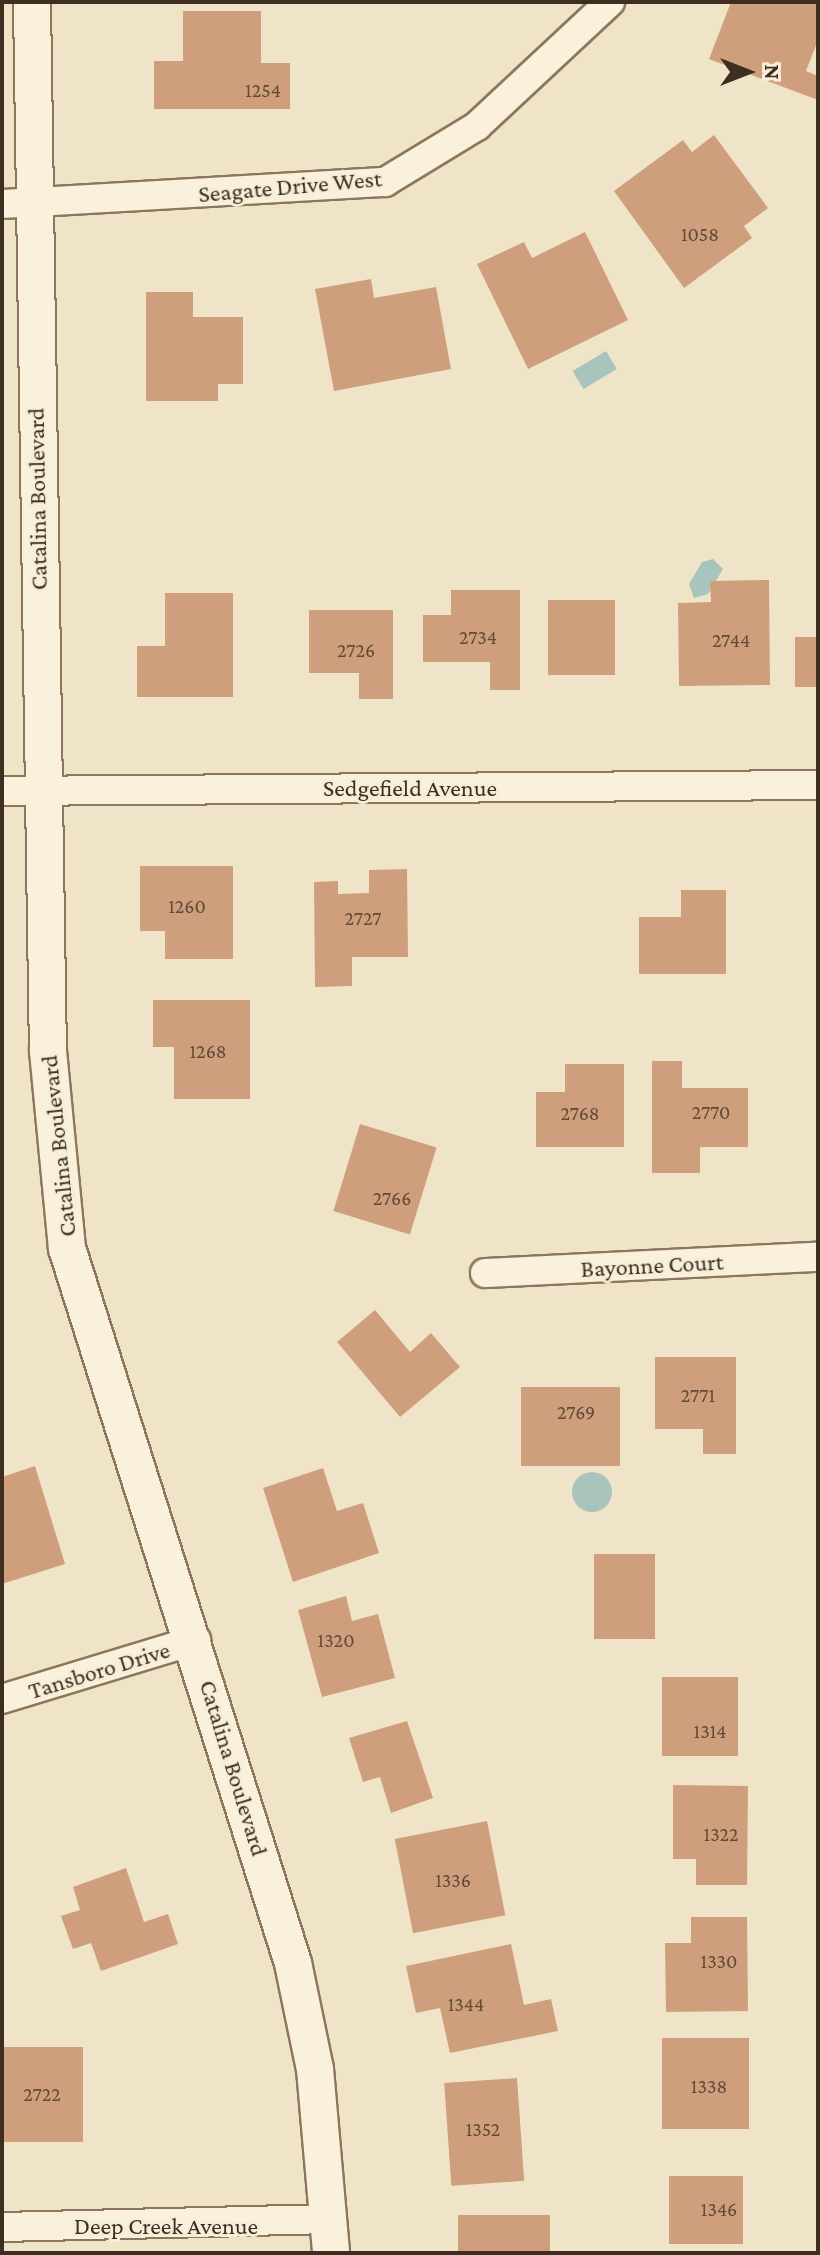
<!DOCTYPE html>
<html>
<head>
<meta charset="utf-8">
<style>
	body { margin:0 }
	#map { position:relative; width:820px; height:2255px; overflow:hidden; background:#f0e4c8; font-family:"Crimson Pro",serif }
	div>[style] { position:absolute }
	.water>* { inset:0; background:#a9c4bc; transform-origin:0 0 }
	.round { border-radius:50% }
	.building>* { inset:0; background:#cf9f7d; transform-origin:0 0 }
	.roads { filter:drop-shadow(2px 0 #8d765c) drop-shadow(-2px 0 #8d765c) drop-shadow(0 2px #8d765c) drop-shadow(0 -2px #8d765c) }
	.minor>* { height:28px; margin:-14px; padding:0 14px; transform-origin:14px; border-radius:14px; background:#faf1dc }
	.tertiary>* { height:36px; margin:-18px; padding:0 18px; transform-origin:18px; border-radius:18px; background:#faf1dc }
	span { translate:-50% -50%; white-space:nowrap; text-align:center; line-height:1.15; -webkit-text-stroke:6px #f7eed8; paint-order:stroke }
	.number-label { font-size:20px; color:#624a37 }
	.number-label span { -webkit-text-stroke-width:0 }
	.street-label { font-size:24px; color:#3d2e20 }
	.frame { position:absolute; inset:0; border:4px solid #3d2e20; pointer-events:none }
	.north { position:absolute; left:708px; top:32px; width:80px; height:80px; -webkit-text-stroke:6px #f7eed8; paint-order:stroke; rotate:90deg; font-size:22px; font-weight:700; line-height:32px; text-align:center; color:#3d2e20 }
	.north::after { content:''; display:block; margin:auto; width:28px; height:36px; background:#3d2e20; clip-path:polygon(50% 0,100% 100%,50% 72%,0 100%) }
</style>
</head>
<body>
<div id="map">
	<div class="water">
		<div style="left:606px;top:351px;width:21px;height:39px;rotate:59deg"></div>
		<div style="clip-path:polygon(713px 559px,723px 569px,708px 594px,694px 598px,689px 584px,702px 562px)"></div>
		<div class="round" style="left:572px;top:1472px;width:40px;height:40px"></div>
	</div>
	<div class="building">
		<div style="clip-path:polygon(731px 2px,818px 2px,818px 40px,806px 71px,818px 76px,818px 100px,709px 59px)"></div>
		<div style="clip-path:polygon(183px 11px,261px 11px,261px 63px,290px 63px,290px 109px,154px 109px,154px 61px,183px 61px)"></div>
		<div style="clip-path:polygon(714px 135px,768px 208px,744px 226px,752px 238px,684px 288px,614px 191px,683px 140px,692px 152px)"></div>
		<div style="clip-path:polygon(585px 232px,628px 320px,528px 369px,477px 264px,524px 242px,532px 258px)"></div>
		<div style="clip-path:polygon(371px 279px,374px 298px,436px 287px,451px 369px,334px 391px,315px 289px)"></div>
		<div style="clip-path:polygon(146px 292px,193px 292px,193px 317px,243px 317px,243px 384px,218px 384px,218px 401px,146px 401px)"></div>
		<div style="clip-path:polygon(769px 580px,770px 685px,679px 686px,678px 603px,711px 602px,710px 581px)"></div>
		<div style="clip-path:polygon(451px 590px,520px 590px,520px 690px,490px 690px,490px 662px,423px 662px,423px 615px,451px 615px)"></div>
		<div style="clip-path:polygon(165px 593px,233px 593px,233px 697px,137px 697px,137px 646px,165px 646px)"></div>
		<div style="left:548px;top:600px;width:67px;height:75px"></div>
		<div style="clip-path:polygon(309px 610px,393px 610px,393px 699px,359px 699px,359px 673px,309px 673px)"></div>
		<div style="left:795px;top:637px;width:23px;height:50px"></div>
		<div style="clip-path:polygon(140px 866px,233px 866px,233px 959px,165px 959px,165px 931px,140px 931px)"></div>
		<div style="clip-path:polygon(407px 869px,408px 957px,352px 957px,352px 986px,315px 987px,314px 882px,338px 881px,338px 894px,369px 893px,369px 870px)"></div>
		<div style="clip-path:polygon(681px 890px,726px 890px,726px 974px,639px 974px,639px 917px,681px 917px)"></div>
		<div style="clip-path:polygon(153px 1000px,250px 1000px,250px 1099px,174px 1099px,174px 1047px,153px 1047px)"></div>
		<div style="clip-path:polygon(652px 1061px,682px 1061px,682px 1088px,748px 1088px,748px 1147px,700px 1147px,700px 1173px,652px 1173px)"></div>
		<div style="clip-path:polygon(565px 1064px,624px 1064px,624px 1147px,536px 1147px,536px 1092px,565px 1092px)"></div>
		<div style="left:360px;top:1124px;width:80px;height:91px;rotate:17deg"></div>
		<div style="clip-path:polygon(375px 1310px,410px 1352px,431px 1333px,460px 1367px,400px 1417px,337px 1342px)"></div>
		<div style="clip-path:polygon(655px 1357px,736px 1357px,736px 1454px,703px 1454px,703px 1429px,655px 1429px)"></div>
		<div style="left:521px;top:1387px;width:99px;height:79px"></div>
		<div style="clip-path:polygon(35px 1466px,65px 1564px,2px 1584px,2px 1477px)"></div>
		<div style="clip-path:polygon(323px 1468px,337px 1511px,363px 1503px,379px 1553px,293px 1582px,263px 1488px)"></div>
		<div style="left:594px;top:1554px;width:61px;height:85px"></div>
		<div style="clip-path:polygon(346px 1596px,352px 1621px,378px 1614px,395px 1678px,322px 1697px,298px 1610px)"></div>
		<div style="left:662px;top:1677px;width:76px;height:79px"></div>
		<div style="clip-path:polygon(407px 1721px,433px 1798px,391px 1813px,380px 1777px,363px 1782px,349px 1738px)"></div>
		<div style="clip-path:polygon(673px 1785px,748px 1786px,747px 1885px,696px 1885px,696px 1859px,673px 1859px)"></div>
		<div style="left:487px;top:1821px;width:96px;height:94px;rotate:79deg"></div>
		<div style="clip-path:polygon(126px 1868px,144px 1922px,168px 1914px,178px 1944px,101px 1971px,91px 1943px,73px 1949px,61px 1916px,80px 1910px,73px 1887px)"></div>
		<div style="clip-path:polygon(691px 1917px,747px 1917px,748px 2011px,666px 2012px,665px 1943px,691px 1943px)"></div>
		<div style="clip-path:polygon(511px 1944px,524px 2005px,551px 1999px,558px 2031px,450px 2053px,440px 2008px,416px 2013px,406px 1966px)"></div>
		<div style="left:662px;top:2038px;width:87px;height:91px"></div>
		<div style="left:2px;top:2047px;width:81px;height:95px"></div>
		<div style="left:517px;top:2078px;width:103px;height:73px;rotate:86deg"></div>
		<div style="left:669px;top:2176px;width:74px;height:68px"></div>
		<div style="left:458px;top:2215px;width:92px;height:38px"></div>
	</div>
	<div class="roads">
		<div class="minor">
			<div style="left:2px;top:204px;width:384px;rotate:-3.3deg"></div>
			<div style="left:385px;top:182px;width:108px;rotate:-31.3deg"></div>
			<div style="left:477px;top:126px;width:182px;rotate:-43deg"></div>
			<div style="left:2px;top:791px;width:816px;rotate:-0.42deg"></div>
			<div style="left:485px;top:1273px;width:333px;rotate:-2.8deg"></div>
			<div style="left:2px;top:1699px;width:203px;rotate:-16.9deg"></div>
			<div style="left:2px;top:2227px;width:327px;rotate:-1.4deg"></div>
		</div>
		<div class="tertiary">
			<div style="left:32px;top:2px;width:1049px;rotate:89.13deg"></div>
			<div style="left:48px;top:1051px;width:198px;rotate:84.5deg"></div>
			<div style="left:67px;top:1248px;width:750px;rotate:72.46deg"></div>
			<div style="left:293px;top:1963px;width:108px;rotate:78.3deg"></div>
			<div style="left:315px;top:2069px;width:185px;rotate:85deg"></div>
		</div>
	</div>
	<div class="number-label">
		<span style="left:263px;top:90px">1254</span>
		<span style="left:700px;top:234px">1058</span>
		<span style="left:478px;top:637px">2734</span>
		<span style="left:731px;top:640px">2744</span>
		<span style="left:356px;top:650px">2726</span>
		<span style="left:187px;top:906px">1260</span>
		<span style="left:363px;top:918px">2727</span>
		<span style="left:208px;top:1051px">1268</span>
		<span style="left:711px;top:1112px">2770</span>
		<span style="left:580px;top:1113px">2768</span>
		<span style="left:392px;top:1198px">2766</span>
		<span style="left:698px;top:1395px">2771</span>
		<span style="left:576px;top:1412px">2769</span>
		<span style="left:336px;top:1640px">1320</span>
		<span style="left:710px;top:1731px">1314</span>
		<span style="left:721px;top:1834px">1322</span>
		<span style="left:453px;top:1880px">1336</span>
		<span style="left:719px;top:1961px">1330</span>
		<span style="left:466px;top:2004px">1344</span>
		<span style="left:709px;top:2086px">1338</span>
		<span style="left:42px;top:2094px">2722</span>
		<span style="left:483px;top:2129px">1352</span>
		<span style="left:719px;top:2209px">1346</span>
	</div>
	<div class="street-label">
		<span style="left:290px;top:186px;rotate:-5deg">Seagate Drive West</span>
		<span style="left:37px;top:499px;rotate:-91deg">Catalina Boulevard</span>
		<span style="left:410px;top:788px">Sedgefield Avenue</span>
		<span style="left:58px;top:1146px;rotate:-96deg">Catalina Boulevard</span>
		<span style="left:652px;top:1265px;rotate:-3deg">Bayonne Court</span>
		<span style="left:99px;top:1670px;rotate:-17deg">Tansboro Drive</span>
		<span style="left:234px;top:1768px;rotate:73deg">Catalina Boulevard</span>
		<span style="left:166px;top:2226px">Deep Creek Avenue</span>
	</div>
	<div class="frame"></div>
	<div class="north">N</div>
</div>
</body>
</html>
